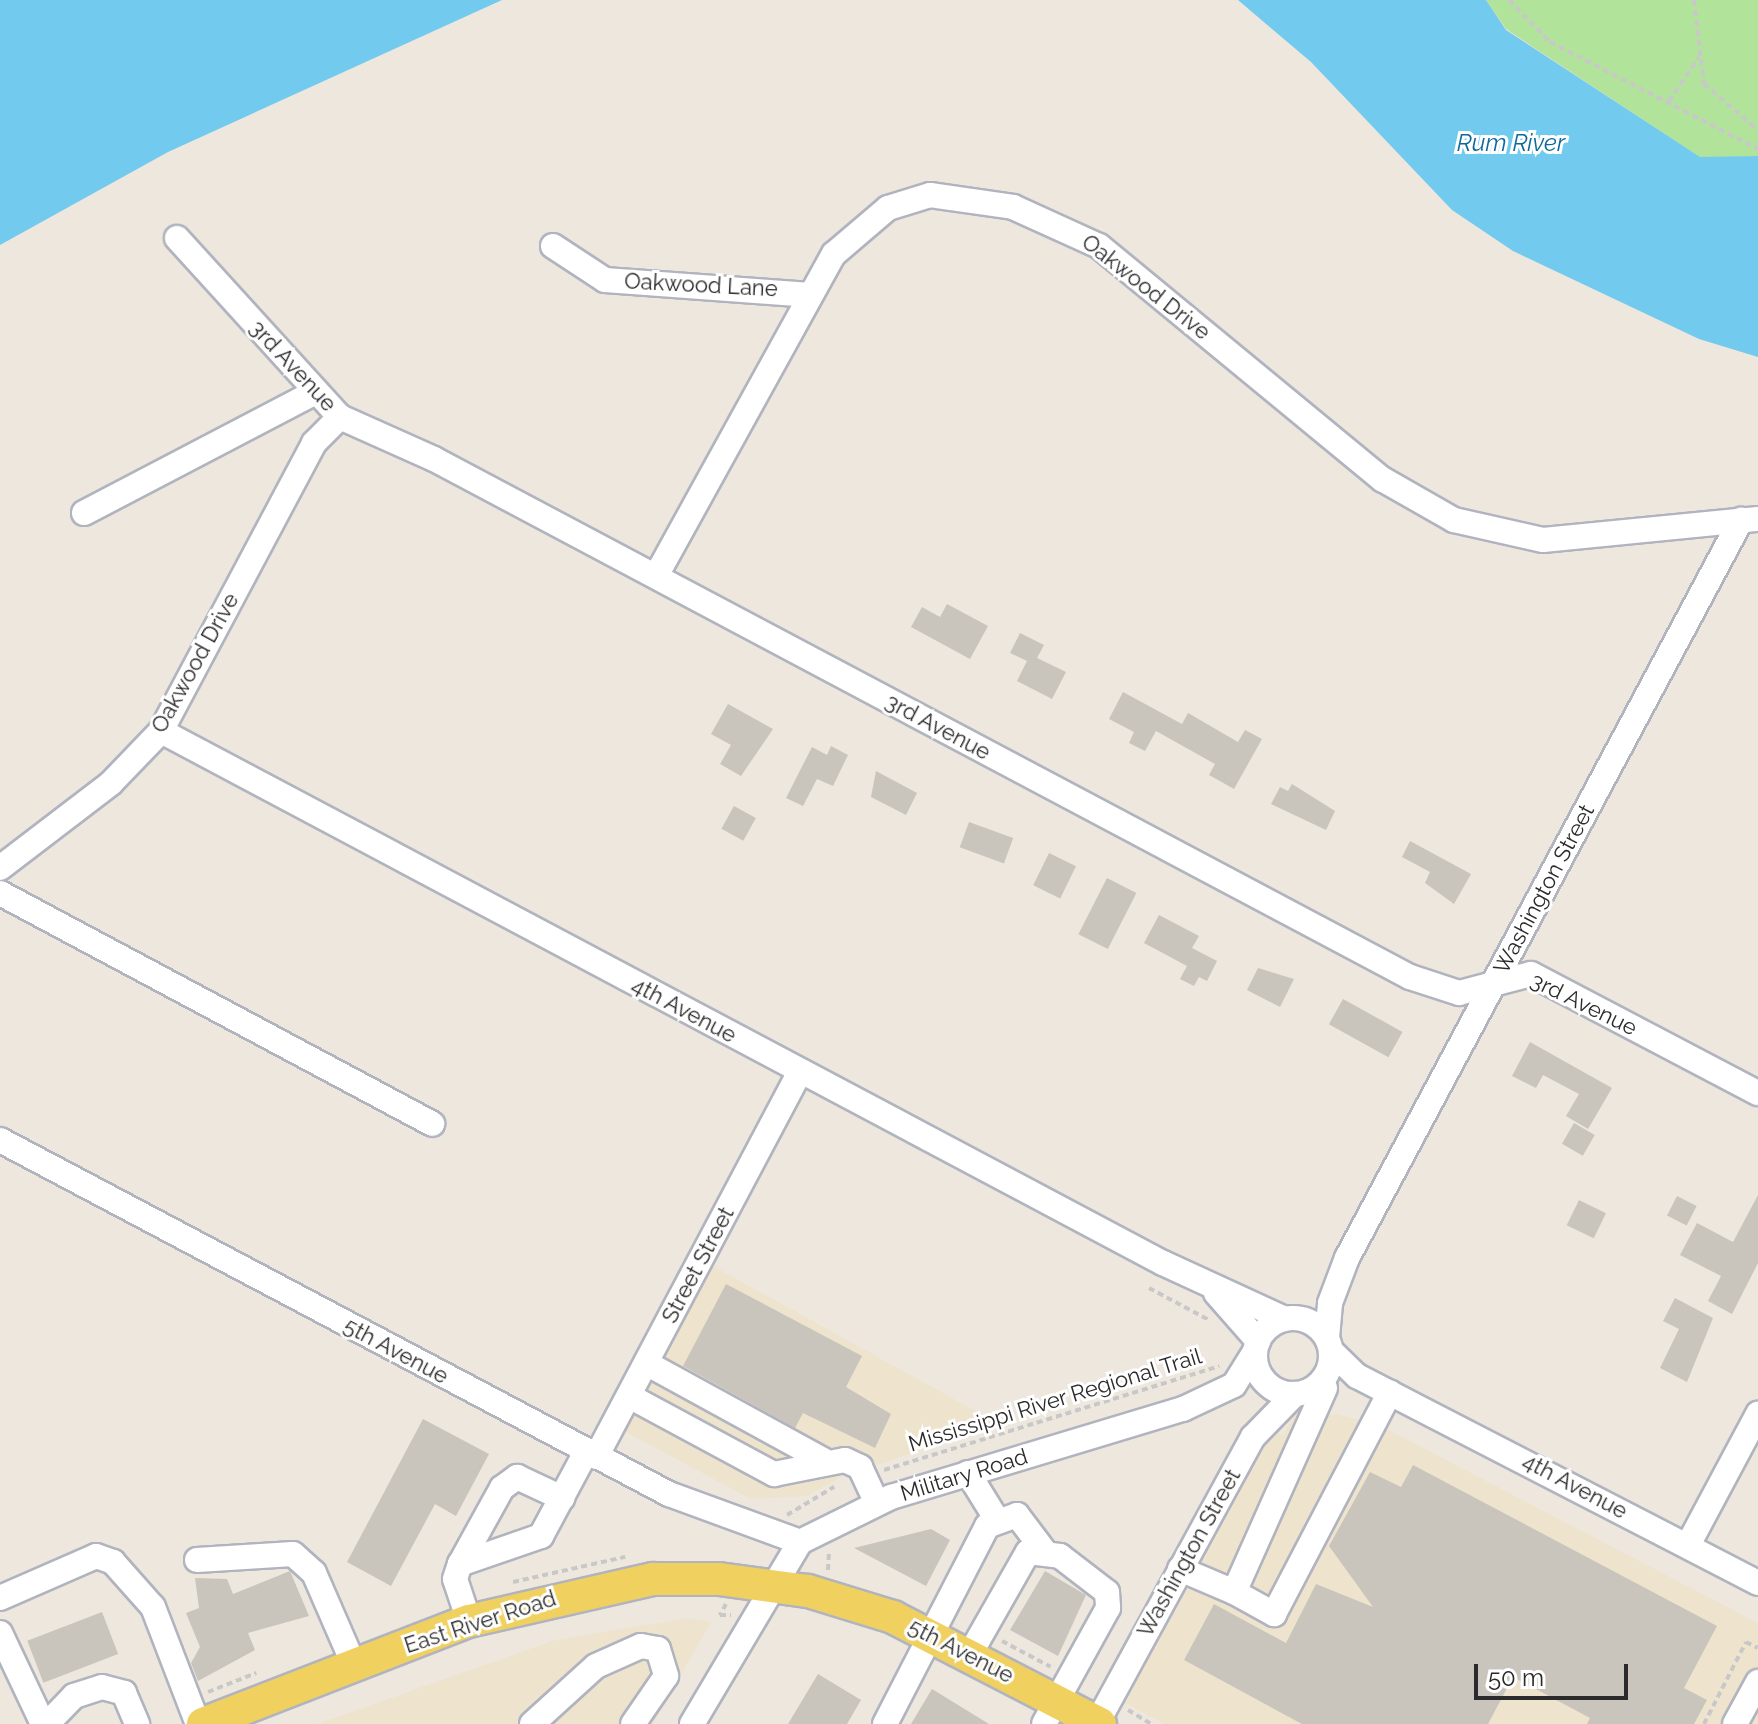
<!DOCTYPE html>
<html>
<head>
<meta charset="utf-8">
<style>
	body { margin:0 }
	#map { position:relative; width:1758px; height:1724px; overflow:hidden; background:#ede7de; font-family:Raleway,sans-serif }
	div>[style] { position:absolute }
	.education>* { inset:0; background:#eee4ce }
	.green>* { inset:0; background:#b2e39b }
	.water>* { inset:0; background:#72caee }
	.building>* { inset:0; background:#c9c5bc; transform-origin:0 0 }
	.path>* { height:4px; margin-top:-2px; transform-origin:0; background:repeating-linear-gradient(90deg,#c8c8c8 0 6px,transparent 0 10px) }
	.roads { filter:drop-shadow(2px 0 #b1b4bf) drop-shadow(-2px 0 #b1b4bf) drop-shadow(0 2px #b1b4bf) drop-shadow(0 -2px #b1b4bf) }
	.minor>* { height:24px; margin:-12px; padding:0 12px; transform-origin:12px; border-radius:12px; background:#fff }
	.minor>.ring { margin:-12px; padding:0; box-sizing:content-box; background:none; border:24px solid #fff; border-radius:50% }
	.major>* { height:32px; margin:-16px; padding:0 16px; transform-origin:16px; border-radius:16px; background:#f0d160 }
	span { translate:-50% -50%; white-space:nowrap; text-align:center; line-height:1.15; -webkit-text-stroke:6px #fff; paint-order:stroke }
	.street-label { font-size:22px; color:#2b2b2b }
	.water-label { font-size:24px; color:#0e699c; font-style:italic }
	.scale { position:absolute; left:1474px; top:1664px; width:154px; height:36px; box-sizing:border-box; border:4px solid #2b2b2b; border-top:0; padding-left:10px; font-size:24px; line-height:28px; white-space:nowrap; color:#2b2b2b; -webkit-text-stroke:6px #fff; paint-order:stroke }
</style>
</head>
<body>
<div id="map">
	<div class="education">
		<div style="clip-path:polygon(713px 1266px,999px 1424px,841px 1477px,808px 1496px,751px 1499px,624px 1431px)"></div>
		<div style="clip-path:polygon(1295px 1413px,1337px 1414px,1383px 1427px,1758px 1623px,1758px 1724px,1164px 1724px,1125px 1703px,1274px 1430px,1283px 1435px)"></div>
		<div style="clip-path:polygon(688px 1618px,711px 1622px,653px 1724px,317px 1724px,555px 1640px)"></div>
	</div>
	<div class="green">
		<div style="clip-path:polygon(1486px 0,1758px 0,1758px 156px,1701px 158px,1506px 29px)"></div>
	</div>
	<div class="water">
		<div style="clip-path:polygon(0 0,502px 0,168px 152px,0 245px)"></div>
		<div style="clip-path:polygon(1238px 0,1486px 0,1506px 30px,1700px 157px,1758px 156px,1758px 357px,1699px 339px,1513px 251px,1452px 210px,1311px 62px)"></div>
	</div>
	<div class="building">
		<div style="clip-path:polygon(947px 604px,988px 626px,970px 659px,911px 627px,922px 607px,940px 617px)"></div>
		<div style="clip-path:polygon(1020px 633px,1044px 645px,1037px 658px,1066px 672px,1052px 699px,1017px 681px,1027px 661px,1010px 653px)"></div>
		<div style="clip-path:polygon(1123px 692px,1182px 724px,1188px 713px,1238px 742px,1245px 730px,1262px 739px,1234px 789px,1209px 775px,1215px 764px,1156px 731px,1145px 751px,1129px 743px,1134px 732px,1109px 719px)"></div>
		<div style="clip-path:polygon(728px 704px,773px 729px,741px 776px,720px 764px,731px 745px,711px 734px)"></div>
		<div style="clip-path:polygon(831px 746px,848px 755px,833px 786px,817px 779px,803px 806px,786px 798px,812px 747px,827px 755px)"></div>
		<div style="clip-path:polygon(876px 771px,917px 793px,906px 815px,871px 797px)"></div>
		<div style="clip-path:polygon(1292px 784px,1335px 811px,1326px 830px,1271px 804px,1280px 787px,1288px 791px)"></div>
		<div style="left:734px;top:806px;width:25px;height:26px;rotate:29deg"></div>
		<div style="left:969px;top:822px;width:47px;height:27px;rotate:20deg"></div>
		<div style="clip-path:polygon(1410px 841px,1471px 874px,1454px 904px,1425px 883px,1430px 872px,1402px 857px)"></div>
		<div style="left:1049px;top:853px;width:30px;height:36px;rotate:26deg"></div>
		<div style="left:1107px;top:878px;width:33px;height:63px;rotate:27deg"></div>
		<div style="clip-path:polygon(1159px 915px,1199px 936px,1192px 948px,1217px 961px,1207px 981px,1199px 977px,1194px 986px,1180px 979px,1187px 966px,1144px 943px)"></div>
		<div style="clip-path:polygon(1258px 968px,1294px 979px,1280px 1007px,1247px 990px)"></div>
		<div style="left:1343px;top:999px;width:68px;height:29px;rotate:29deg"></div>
		<div style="clip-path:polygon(1530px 1042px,1612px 1088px,1588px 1129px,1566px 1116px,1579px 1094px,1543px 1075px,1536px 1088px,1512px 1076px)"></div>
		<div style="left:1574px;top:1123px;width:24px;height:24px;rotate:30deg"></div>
		<div style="clip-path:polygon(1758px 1195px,1758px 1263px,1732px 1314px,1708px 1301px,1721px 1276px,1680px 1255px,1697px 1223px,1733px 1242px)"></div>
		<div style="left:1677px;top:1196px;width:22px;height:22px;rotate:27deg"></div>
		<div style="left:1579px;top:1200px;width:30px;height:28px;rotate:26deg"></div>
		<div style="clip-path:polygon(726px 1284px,862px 1356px,846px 1387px,891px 1414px,875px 1448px,803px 1413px,795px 1428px,683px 1366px)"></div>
		<div style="clip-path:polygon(1675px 1298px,1713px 1318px,1687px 1382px,1660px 1368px,1679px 1329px,1663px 1321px)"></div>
		<div style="clip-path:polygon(423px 1419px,489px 1454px,456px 1516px,435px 1504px,391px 1586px,347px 1562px)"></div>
		<div style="clip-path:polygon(1413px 1465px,1717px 1626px,1684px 1688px,1707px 1700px,1694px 1724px,1587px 1724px,1590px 1718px,1513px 1677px,1488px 1724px,1302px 1724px,1184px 1660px,1214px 1604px,1286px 1643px,1316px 1584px,1373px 1607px,1329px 1546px,1370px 1472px,1401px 1487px)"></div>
		<div style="clip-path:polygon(931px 1529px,950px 1540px,926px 1586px,854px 1548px)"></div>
		<div style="clip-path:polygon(290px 1571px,309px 1616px,248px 1633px,255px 1650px,198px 1681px,191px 1663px,200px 1647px,186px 1613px,199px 1608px,195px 1578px,227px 1579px,233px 1594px)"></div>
		<div style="clip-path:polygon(1045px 1571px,1086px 1595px,1058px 1656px,1010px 1630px)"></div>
		<div style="left:102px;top:1612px;width:45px;height:80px;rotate:69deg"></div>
		<div style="clip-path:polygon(818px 1674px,861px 1700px,847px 1724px,788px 1724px)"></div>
		<div style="clip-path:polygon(932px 1689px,989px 1724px,911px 1724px)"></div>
	</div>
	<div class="path">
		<div style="left:1509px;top:0;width:59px;rotate:45.7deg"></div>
		<div style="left:1550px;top:42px;width:234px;rotate:27.2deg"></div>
		<div style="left:1694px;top:0;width:85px;rotate:83.2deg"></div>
		<div style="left:1704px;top:84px;width:71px;rotate:40.4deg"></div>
		<div style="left:1669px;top:101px;width:53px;rotate:-55.7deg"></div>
		<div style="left:1149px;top:1288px;width:68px;rotate:28.1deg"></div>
		<div style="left:884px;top:1470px;width:351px;rotate:-17.2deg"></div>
		<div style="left:787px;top:1515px;width:55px;rotate:-30.8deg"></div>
		<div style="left:828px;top:1570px;width:18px;rotate:-87deg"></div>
		<div style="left:513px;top:1582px;width:115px;rotate:-12.6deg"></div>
		<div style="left:726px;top:1604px;width:13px;rotate:119deg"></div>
		<div style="left:720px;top:1615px;width:11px"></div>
		<div style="left:1002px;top:1641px;width:55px;rotate:28deg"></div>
		<div style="left:208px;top:1692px;width:52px;rotate:-21.6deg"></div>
		<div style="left:1128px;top:1710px;width:27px;rotate:31deg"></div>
		<div style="left:1704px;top:1724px;width:92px;rotate:-62.9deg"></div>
		<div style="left:1746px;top:1642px;width:13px;rotate:27deg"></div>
	</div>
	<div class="roads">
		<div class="minor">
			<div style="left:177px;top:238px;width:242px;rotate:47.7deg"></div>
			<div style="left:340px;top:417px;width:103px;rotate:24.1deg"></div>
			<div style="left:434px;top:459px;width:1105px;rotate:27.96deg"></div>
			<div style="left:1410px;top:977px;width:52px;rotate:18.1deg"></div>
			<div style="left:1459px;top:993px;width:74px;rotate:-14.8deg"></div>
			<div style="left:1531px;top:974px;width:256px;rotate:27.7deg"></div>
			<div style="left:553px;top:246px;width:62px;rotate:33.2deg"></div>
			<div style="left:605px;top:280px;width:206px;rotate:4.2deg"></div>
			<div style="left:84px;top:513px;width:259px;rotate:-27.6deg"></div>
			<div style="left:656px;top:576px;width:368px;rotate:-61.1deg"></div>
			<div style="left:834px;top:254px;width:71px;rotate:-40.4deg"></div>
			<div style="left:888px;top:208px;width:44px;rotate:-17.2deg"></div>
			<div style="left:930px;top:195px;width:84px;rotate:8.2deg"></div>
			<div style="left:1013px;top:207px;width:94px;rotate:24.4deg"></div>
			<div style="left:1099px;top:246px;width:367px;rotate:39.5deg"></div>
			<div style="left:1382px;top:479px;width:83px;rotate:29.7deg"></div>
			<div style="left:1454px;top:520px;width:91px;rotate:12.7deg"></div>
			<div style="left:1543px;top:540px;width:216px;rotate:-5.6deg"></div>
			<div style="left:161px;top:731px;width:1134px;rotate:27.97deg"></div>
			<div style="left:1163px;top:1263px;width:134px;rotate:24.7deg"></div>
			<div style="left:0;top:868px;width:140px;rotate:-37.4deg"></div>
			<div style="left:111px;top:783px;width:72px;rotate:-46.1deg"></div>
			<div style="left:161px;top:731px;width:326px;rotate:-62deg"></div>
			<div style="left:314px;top:443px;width:37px;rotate:-45deg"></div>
			<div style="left:0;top:893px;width:490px;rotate:28.1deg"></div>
			<div style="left:0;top:1140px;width:757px;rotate:27.89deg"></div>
			<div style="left:669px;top:1494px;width:140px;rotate:20.1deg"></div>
			<div style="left:1216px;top:1293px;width:64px;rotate:48.8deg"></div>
			<div class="ring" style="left:1255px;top:1318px;width:52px;height:52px"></div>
			<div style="left:1327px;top:1338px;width:35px;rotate:-85deg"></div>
			<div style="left:1330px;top:1303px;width:48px;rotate:-69.3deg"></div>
			<div style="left:1347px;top:1258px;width:837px;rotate:-61.9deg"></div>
			<div style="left:1331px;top:1351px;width:36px;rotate:44deg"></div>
			<div style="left:1357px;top:1376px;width:451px;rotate:27.3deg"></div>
			<div style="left:646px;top:1363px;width:202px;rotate:28.7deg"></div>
			<div style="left:1325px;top:1388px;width:223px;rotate:114deg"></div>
			<div style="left:1234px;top:1592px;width:46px;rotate:28.8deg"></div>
			<div style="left:1274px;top:1614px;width:250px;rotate:-62.4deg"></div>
			<div style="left:629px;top:1396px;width:165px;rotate:28.3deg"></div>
			<div style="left:774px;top:1474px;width:72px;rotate:-11.2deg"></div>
			<div style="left:845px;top:1460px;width:17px;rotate:25deg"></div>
			<div style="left:860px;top:1467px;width:40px;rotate:65deg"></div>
			<div style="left:596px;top:1457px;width:436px;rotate:-62.1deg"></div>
			<div style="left:968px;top:1473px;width:55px;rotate:58.3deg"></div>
			<div style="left:1688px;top:1545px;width:149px;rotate:-61.9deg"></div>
			<div style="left:197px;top:1560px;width:96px;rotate:-3.6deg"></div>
			<div style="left:293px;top:1554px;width:28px;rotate:42deg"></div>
			<div style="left:314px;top:1573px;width:100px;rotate:66.5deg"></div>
			<div style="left:460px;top:1564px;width:87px;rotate:-61.1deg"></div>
			<div style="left:502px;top:1488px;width:19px;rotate:-36deg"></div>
			<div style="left:517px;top:1477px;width:50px;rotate:25deg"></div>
			<div style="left:1180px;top:1569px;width:59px;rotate:23.1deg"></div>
			<div style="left:0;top:1598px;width:105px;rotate:-23.6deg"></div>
			<div style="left:96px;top:1556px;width:18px;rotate:19deg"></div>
			<div style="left:113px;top:1562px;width:60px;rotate:48.4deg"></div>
			<div style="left:153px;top:1607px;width:125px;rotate:69deg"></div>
			<div style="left:469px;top:1621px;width:44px;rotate:-108.4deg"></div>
			<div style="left:455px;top:1579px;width:16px;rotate:-72deg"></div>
			<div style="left:460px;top:1564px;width:86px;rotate:-19.1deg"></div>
			<div style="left:541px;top:1536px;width:95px;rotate:-61.8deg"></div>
			<div style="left:0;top:1633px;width:101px;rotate:64.7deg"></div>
			<div style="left:970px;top:1654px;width:117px;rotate:-60.4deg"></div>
			<div style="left:1028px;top:1552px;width:32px;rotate:7deg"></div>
			<div style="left:1060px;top:1556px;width:59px;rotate:37.5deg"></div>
			<div style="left:1107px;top:1592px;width:16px;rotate:86deg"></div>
			<div style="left:1108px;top:1608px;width:132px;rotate:118.9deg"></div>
			<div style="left:1097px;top:1723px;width:326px;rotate:-61.4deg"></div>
			<div style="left:1253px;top:1437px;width:60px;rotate:-45.7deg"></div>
			<div style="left:47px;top:1724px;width:39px;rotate:-46deg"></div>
			<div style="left:74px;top:1696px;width:29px;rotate:-18deg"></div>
			<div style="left:102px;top:1687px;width:23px;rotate:15deg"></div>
			<div style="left:124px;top:1693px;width:34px;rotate:67deg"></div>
			<div style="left:532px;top:1724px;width:86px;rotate:-42.2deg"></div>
			<div style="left:596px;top:1666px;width:49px;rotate:-24deg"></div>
			<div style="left:641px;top:1646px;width:17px;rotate:10deg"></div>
			<div style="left:658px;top:1649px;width:28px;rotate:73deg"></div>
			<div style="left:666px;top:1676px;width:58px;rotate:124.5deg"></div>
			<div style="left:692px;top:1724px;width:212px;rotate:-59.3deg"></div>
			<div style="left:800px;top:1542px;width:102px;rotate:-26.3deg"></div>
			<div style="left:891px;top:1497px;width:305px;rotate:-16.8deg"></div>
			<div style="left:1183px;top:1409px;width:56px;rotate:-25.2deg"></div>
			<div style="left:1234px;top:1385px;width:39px;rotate:-58deg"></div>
			<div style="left:885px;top:1724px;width:223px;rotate:-62.7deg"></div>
			<div style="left:987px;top:1526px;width:32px;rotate:-20deg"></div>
			<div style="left:1017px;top:1515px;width:46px;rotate:52.9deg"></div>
			<div style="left:1735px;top:1724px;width:48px;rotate:-61.3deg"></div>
		</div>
		<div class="major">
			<div style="left:203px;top:1724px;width:285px;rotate:-21.2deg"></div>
			<div style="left:469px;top:1621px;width:189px;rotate:-12.9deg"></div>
			<div style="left:653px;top:1579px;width:66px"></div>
			<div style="left:719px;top:1579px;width:90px;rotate:7.7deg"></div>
			<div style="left:808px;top:1591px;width:89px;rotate:17deg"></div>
			<div style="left:893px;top:1617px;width:233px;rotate:27.3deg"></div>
		</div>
	</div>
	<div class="street-label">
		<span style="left:701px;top:285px;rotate:3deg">Oakwood Lane</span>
		<span style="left:1146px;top:287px;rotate:38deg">Oakwood Drive</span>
		<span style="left:293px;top:366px;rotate:47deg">3rd Avenue</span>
		<span style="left:195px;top:663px;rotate:-61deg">Oakwood Drive</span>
		<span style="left:938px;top:727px;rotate:28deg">3rd Avenue</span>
		<span style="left:1544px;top:889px;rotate:-62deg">Washington Street</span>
		<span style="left:1584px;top:1004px;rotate:26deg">3rd Avenue</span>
		<span style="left:684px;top:1010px;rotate:28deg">4th Avenue</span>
		<span style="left:698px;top:1265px;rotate:-62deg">Street Street</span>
		<span style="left:396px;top:1351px;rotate:28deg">5th Avenue</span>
		<span style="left:1055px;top:1400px;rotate:-17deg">Mississippi River Regional Trail</span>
		<span style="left:964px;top:1475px;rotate:-17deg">Military Road</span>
		<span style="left:1575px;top:1486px;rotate:28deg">4th Avenue</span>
		<span style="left:1189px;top:1553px;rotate:-61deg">Washington Street</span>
		<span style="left:480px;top:1622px;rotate:-18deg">East River Road</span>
		<span style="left:961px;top:1651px;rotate:27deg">5th Avenue</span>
	</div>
	<div class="water-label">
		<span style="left:1511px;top:143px">Rum River</span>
	</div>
	<div class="scale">50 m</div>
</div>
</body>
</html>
